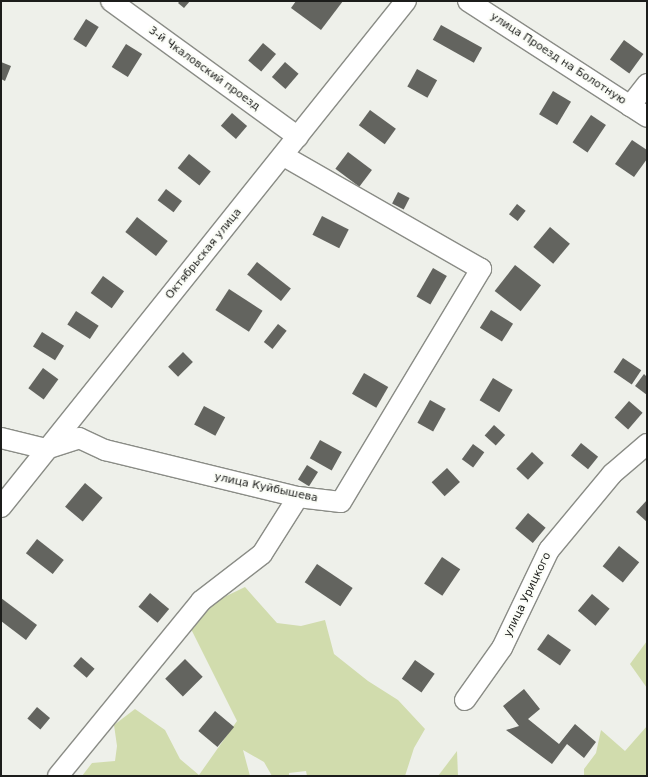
<!DOCTYPE html>
<html>
<head>
<meta charset="utf-8">
<style>
	body { margin:0 }
	#map { position:relative; width:648px; height:777px; overflow:hidden; background:#eef0ea; font-family:"DejaVu Sans",sans-serif }
	div>[style] { position:absolute }
	.green>* { inset:0; background:#d1dcad }
	.building>* { inset:0; background:#63645f; transform-origin:0 0 }
	.roads { filter:drop-shadow(1px 0 #8a8c86) drop-shadow(-1px 0 #8a8c86) drop-shadow(0 1px #8a8c86) drop-shadow(0 -1px #8a8c86) }
	.minor>* { height:20px; margin:-10px; padding:0 10px; transform-origin:10px; border-radius:10px; background:#fff }
	span { translate:-50% -50%; white-space:nowrap; text-align:center; line-height:1.15; -webkit-text-stroke:4px #fbfdf7; paint-order:stroke }
	.street-label { font-size:11px; color:#1c1d1b }
	.frame { position:absolute; inset:0; border:2px solid #1c1d1b; pointer-events:none }
</style>
</head>
<body>
<div id="map">
	<div class="green">
		<div style="clip-path:polygon(245px 587px,277px 623px,301px 626px,325px 620px,334px 654px,368px 681px,398px 700px,425px 729px,414px 748px,405px 776px,307px 776px,306px 771px,289px 773px,289px 776px,272px 776px,264px 762px,243px 750px,250px 776px,82px 776px,92px 763px,115px 761px,117px 746px,114px 725px,135px 709px,165px 730px,180px 759px,199px 775px,237px 721px,191px 629px,216px 601px)"></div>
		<div style="clip-path:polygon(647px 641px,647px 688px,630px 664px)"></div>
		<div style="clip-path:polygon(647px 726px,647px 776px,584px 776px,584px 769px,596px 753px,601px 730px,625px 751px)"></div>
		<div style="clip-path:polygon(457px 751px,458px 776px,438px 776px)"></div>
	</div>
	<div class="building">
		<div style="clip-path:polygon(180px 1px,190px 1px,184px 8px,178px 3px)"></div>
		<div style="clip-path:polygon(296px 1px,343px 1px,321px 30px,291px 8px)"></div>
		<div style="left:86px;top:19px;width:15px;height:24px;rotate:32deg"></div>
		<div style="left:441px;top:25px;width:47px;height:17px;rotate:29deg"></div>
		<div style="left:624px;top:40px;width:24px;height:24px;rotate:36deg"></div>
		<div style="left:263px;top:43px;width:17px;height:23px;rotate:40deg"></div>
		<div style="left:126px;top:44px;width:19px;height:27px;rotate:32deg"></div>
		<div style="clip-path:polygon(1px 62px,11px 66px,5px 81px,1px 79px)"></div>
		<div style="left:285px;top:62px;width:18px;height:20px;rotate:41deg"></div>
		<div style="left:417px;top:69px;width:23px;height:20px;rotate:29deg"></div>
		<div style="left:553px;top:91px;width:21px;height:27px;rotate:31deg"></div>
		<div style="left:370px;top:110px;width:32px;height:19px;rotate:36deg"></div>
		<div style="left:232px;top:113px;width:20px;height:17px;rotate:41deg"></div>
		<div style="left:591px;top:115px;width:18px;height:33px;rotate:34deg"></div>
		<div style="clip-path:polygon(632px 140px,647px 150px,647px 159px,634px 177px,615px 164px)"></div>
		<div style="left:348px;top:152px;width:30px;height:21px;rotate:37deg"></div>
		<div style="left:189px;top:154px;width:28px;height:18px;rotate:39deg"></div>
		<div style="left:166px;top:189px;width:20px;height:14px;rotate:37deg"></div>
		<div style="left:398px;top:192px;width:13px;height:13px;rotate:27deg"></div>
		<div style="left:517px;top:204px;width:11px;height:13px;rotate:38deg"></div>
		<div style="left:322px;top:216px;width:30px;height:21px;rotate:27deg"></div>
		<div style="left:137px;top:217px;width:39px;height:19px;rotate:38deg"></div>
		<div style="left:550px;top:227px;width:26px;height:26px;rotate:40deg"></div>
		<div style="left:257px;top:262px;width:43px;height:16px;rotate:38deg"></div>
		<div style="left:515px;top:265px;width:33px;height:33px;rotate:38deg"></div>
		<div style="left:433px;top:268px;width:16px;height:33px;rotate:30deg"></div>
		<div style="left:103px;top:276px;width:26px;height:21px;rotate:36deg"></div>
		<div style="left:229px;top:289px;width:40px;height:25px;rotate:33deg"></div>
		<div style="left:491px;top:310px;width:26px;height:21px;rotate:32deg"></div>
		<div style="left:76px;top:311px;width:27px;height:16px;rotate:33deg"></div>
		<div style="left:278px;top:324px;width:11px;height:23px;rotate:38deg"></div>
		<div style="left:42px;top:332px;width:26px;height:17px;rotate:32deg"></div>
		<div style="left:183px;top:352px;width:14px;height:21px;rotate:45deg"></div>
		<div style="left:623px;top:358px;width:22px;height:17px;rotate:34deg"></div>
		<div style="left:43px;top:368px;width:19px;height:25px;rotate:36deg"></div>
		<div style="left:364px;top:373px;width:28px;height:24px;rotate:30deg"></div>
		<div style="clip-path:polygon(644px 374px,647px 377px,647px 395px,635px 386px)"></div>
		<div style="left:493px;top:378px;width:23px;height:26px;rotate:31deg"></div>
		<div style="left:430px;top:400px;width:18px;height:26px;rotate:29deg"></div>
		<div style="left:629px;top:401px;width:18px;height:22px;rotate:41deg"></div>
		<div style="left:204px;top:406px;width:24px;height:21px;rotate:28deg"></div>
		<div style="left:494px;top:425px;width:15px;height:14px;rotate:42deg"></div>
		<div style="left:320px;top:440px;width:25px;height:21px;rotate:29deg"></div>
		<div style="left:581px;top:443px;width:22px;height:16px;rotate:39deg"></div>
		<div style="left:473px;top:444px;width:14px;height:19px;rotate:36deg"></div>
		<div style="left:532px;top:452px;width:16px;height:23px;rotate:43deg"></div>
		<div style="left:307px;top:465px;width:13px;height:17px;rotate:32deg"></div>
		<div style="left:447px;top:468px;width:19px;height:21px;rotate:47deg"></div>
		<div style="left:85px;top:483px;width:23px;height:31px;rotate:40deg"></div>
		<div style="clip-path:polygon(647px 500px,647px 522px,636px 512px)"></div>
		<div style="left:528px;top:513px;width:23px;height:20px;rotate:40deg"></div>
		<div style="left:37px;top:539px;width:34px;height:18px;rotate:38deg"></div>
		<div style="left:619px;top:546px;width:26px;height:26px;rotate:39deg"></div>
		<div style="left:442px;top:557px;width:22px;height:32px;rotate:34deg"></div>
		<div style="left:317px;top:564px;width:43px;height:22px;rotate:34deg"></div>
		<div style="left:150px;top:593px;width:25px;height:18px;rotate:40deg"></div>
		<div style="left:592px;top:594px;width:23px;height:22px;rotate:40deg"></div>
		<div style="clip-path:polygon(1px 598px,37px 625px,26px 640px,1px 621px)"></div>
		<div style="left:548px;top:634px;width:28px;height:19px;rotate:35deg"></div>
		<div style="left:81px;top:657px;width:18px;height:12px;rotate:41deg"></div>
		<div style="left:185px;top:659px;width:25px;height:28px;rotate:45deg"></div>
		<div style="left:415px;top:660px;width:24px;height:23px;rotate:35deg"></div>
		<div style="clip-path:polygon(524px 689px,540px 709px,528px 719px,559px 744px,575px 724px,596px 742px,584px 758px,567px 744px,552px 764px,506px 730px,519px 726px,503px 706px)"></div>
		<div style="left:37px;top:707px;width:17px;height:15px;rotate:40deg"></div>
		<div style="left:215px;top:711px;width:25px;height:26px;rotate:40deg"></div>
	</div>
	<div class="roads">
		<div class="minor">
			<div style="left:111px;top:1px;width:231px;rotate:36deg"></div>
			<div style="left:468px;top:1px;width:213px;rotate:32.9deg"></div>
			<div style="left:630px;top:106px;width:28px;rotate:-52deg"></div>
			<div style="left:1px;top:438px;width:46px;rotate:13.7deg"></div>
			<div style="left:46px;top:449px;width:35px;rotate:-18deg"></div>
			<div style="left:79px;top:438px;width:29px;rotate:25deg"></div>
			<div style="left:105px;top:450px;width:199px;rotate:13.7deg"></div>
			<div style="left:298px;top:497px;width:43px;rotate:6.6deg"></div>
			<div style="left:341px;top:502px;width:272px;rotate:-59deg"></div>
			<div style="left:481px;top:269px;width:227px;rotate:-150.2deg"></div>
			<div style="left:1px;top:507px;width:648px;rotate:-51.33deg"></div>
			<div style="left:465px;top:700px;width:64px;rotate:-54.6deg"></div>
			<div style="left:502px;top:648px;width:109px;rotate:-64.4deg"></div>
			<div style="left:549px;top:550px;width:99px;rotate:-50.3deg"></div>
			<div style="left:612px;top:474px;width:46px;rotate:-40.6deg"></div>
			<div style="left:58px;top:776px;width:226px;rotate:-50.7deg"></div>
			<div style="left:201px;top:601px;width:77px;rotate:-37.6deg"></div>
			<div style="left:262px;top:554px;width:67px;rotate:-57.7deg"></div>
		</div>
	</div>
	<div class="street-label">
		<span style="left:558px;top:59px;rotate:33deg">улица Проезд на Болотную</span>
		<span style="left:204px;top:69px;rotate:36deg">3-й Чкаловский проезд</span>
		<span style="left:204px;top:254px;rotate:-51deg">Октябрьская улица</span>
		<span style="left:266px;top:488px;rotate:12deg">улица Куйбышева</span>
		<span style="left:528px;top:595px;rotate:-64deg">улица Урицкого</span>
	</div>
	<div class="frame"></div>
</div>
</body>
</html>
